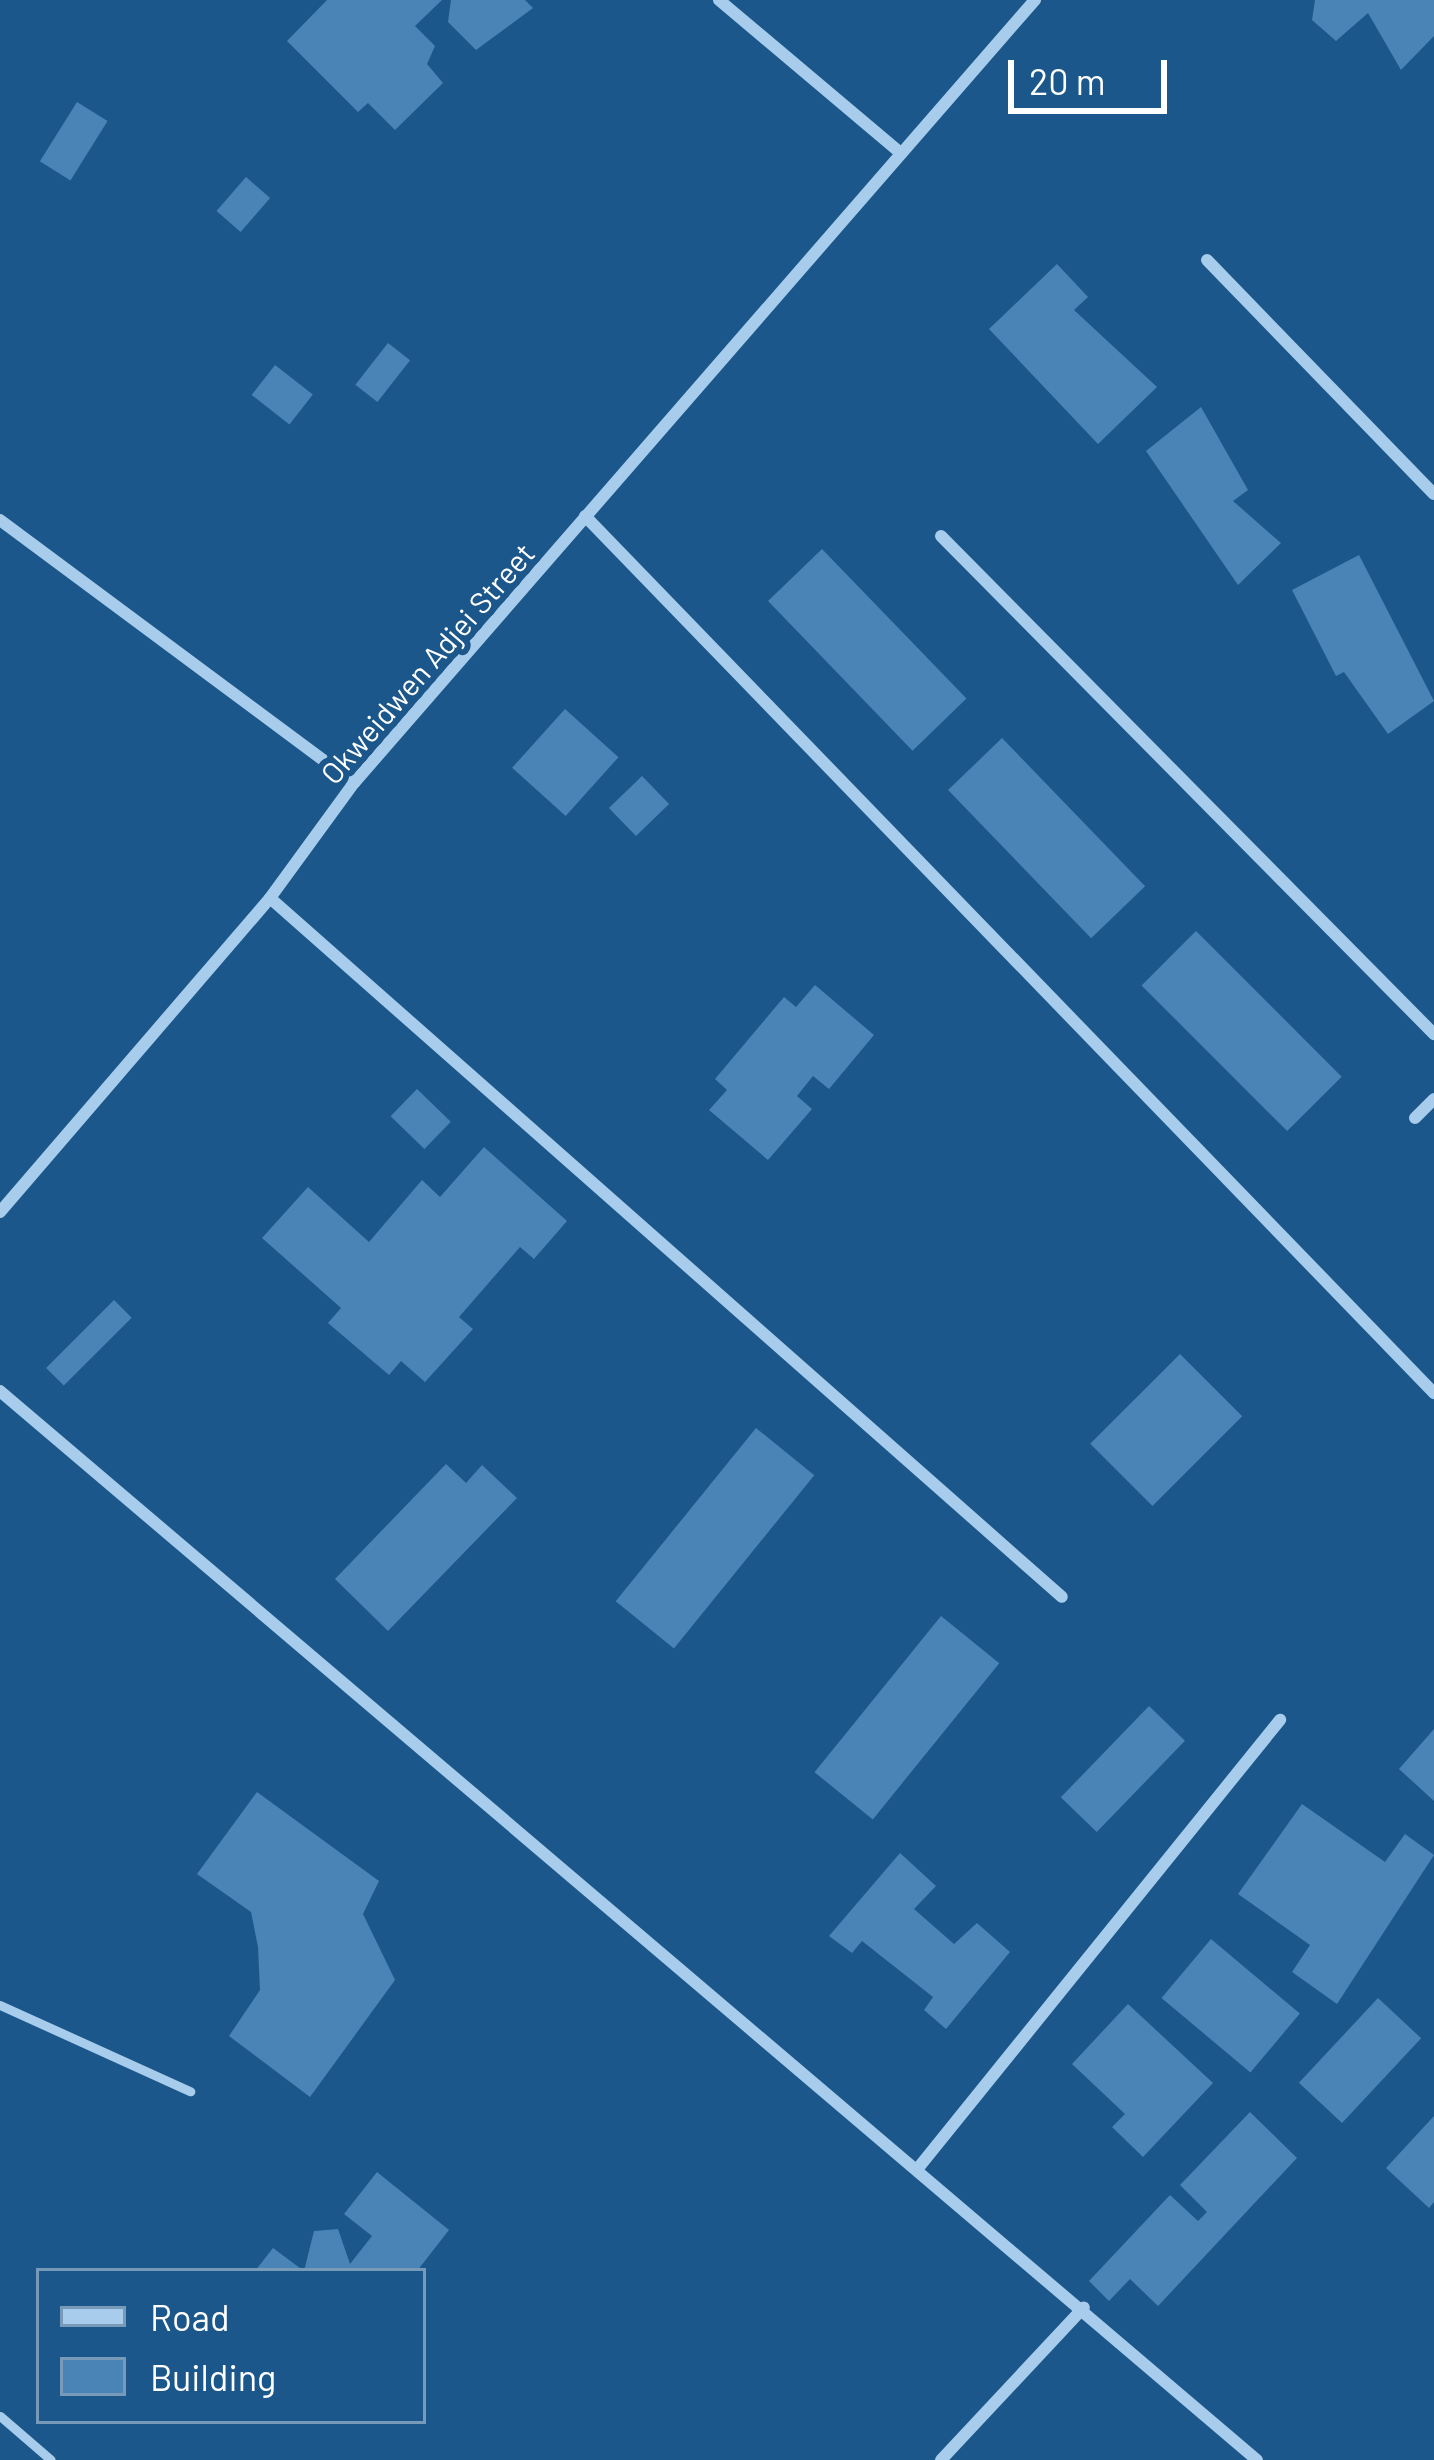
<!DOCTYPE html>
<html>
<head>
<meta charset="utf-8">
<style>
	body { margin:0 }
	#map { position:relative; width:1434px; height:2460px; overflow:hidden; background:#1c578b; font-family:Barlow,sans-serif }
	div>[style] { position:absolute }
	.building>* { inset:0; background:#4a83b5; transform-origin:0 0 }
	.service>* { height:9px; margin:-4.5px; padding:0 4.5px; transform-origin:4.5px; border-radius:4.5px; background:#a8cdec }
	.minor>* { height:12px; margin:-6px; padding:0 6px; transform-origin:6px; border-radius:6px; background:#a8cdec }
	span { translate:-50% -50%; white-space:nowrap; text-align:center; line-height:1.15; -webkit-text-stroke:12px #1c578b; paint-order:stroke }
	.street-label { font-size:30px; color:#fff }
	.legend { position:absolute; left:36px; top:2268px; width:390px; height:156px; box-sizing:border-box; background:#1c578b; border:3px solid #779ab9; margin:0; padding:15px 21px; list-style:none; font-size:36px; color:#fff }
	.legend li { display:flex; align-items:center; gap:24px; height:60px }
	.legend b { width:60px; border:3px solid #779ab9 }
	.scale { position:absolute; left:1008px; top:60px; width:159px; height:54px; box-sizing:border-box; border:6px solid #fff; border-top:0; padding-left:15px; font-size:36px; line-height:42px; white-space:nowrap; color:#fff; -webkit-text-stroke:9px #1c578b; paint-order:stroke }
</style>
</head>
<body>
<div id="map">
	<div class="building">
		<div style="clip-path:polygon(327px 0,442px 0,415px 26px,435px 46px,427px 64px,443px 83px,395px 130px,368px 103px,358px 112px,287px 41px)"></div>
		<div style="clip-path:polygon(451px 0,525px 0,533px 8px,476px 50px,448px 22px)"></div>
		<div style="clip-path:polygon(1315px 0,1434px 0,1434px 36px,1401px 70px,1368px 13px,1336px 41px,1312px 20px)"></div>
		<div style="left:77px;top:102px;width:36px;height:70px;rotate:32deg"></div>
		<div style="left:246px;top:177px;width:32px;height:45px;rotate:41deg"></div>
		<div style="clip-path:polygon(1057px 264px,1088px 297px,1074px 310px,1157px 387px,1098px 444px,989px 329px)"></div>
		<div style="left:388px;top:343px;width:28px;height:53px;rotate:38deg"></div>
		<div style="left:275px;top:365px;width:48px;height:38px;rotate:38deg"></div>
		<div style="clip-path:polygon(1201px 407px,1248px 490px,1233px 501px,1281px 543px,1238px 585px,1146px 451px)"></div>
		<div style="left:822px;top:549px;width:208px;height:75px;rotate:46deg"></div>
		<div style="clip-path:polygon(1359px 555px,1434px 701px,1388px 734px,1344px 672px,1336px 676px,1292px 590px)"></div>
		<div style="left:565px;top:709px;width:72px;height:79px;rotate:42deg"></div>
		<div style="left:1002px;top:738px;width:206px;height:75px;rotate:46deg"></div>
		<div style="left:642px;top:776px;width:39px;height:46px;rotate:46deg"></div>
		<div style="left:1196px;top:931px;width:206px;height:77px;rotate:45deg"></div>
		<div style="clip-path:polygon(815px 985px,874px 1035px,829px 1089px,813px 1076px,797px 1096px,812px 1109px,768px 1160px,709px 1110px,727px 1090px,715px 1079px,784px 997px,796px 1007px)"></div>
		<div style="left:417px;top:1089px;width:47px;height:38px;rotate:44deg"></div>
		<div style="clip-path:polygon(484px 1147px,567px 1221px,534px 1259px,520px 1247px,459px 1317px,473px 1329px,425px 1382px,401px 1361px,389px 1375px,328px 1323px,341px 1308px,262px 1238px,308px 1187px,369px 1242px,422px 1180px,440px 1197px)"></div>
		<div style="left:114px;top:1300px;width:25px;height:96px;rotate:45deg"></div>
		<div style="left:1180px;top:1354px;width:88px;height:127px;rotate:45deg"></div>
		<div style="left:756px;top:1428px;width:75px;height:223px;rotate:39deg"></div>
		<div style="clip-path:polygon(446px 1464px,466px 1483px,482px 1465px,517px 1498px,388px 1631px,335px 1579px)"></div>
		<div style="left:941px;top:1616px;width:75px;height:201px;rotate:39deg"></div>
		<div style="left:1149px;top:1706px;width:50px;height:127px;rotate:44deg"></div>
		<div style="clip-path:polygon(1434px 1729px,1434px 1801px,1399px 1769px)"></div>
		<div style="clip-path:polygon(257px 1792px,379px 1881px,363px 1914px,395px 1980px,310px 2097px,229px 2036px,260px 1990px,258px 1947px,251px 1912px,197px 1874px)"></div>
		<div style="clip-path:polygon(1302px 1804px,1385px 1862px,1405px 1834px,1434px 1855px,1337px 2004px,1292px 1972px,1310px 1945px,1238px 1894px)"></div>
		<div style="clip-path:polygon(900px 1853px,936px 1886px,914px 1909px,954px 1944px,977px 1923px,1010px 1952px,946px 2029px,924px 2010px,933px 1997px,862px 1941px,852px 1953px,829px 1936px)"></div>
		<div style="left:1211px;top:1939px;width:116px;height:77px;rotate:40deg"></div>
		<div style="left:1378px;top:1998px;width:59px;height:116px;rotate:43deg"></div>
		<div style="clip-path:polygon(1128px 2004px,1213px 2083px,1143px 2157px,1112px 2127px,1125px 2114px,1072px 2064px)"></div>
		<div style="clip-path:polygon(1250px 2112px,1297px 2158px,1158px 2306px,1130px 2279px,1109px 2301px,1089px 2281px,1170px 2195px,1198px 2221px,1207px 2212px,1180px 2185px)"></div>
		<div style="clip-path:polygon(1434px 2116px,1434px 2202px,1429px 2208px,1386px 2168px)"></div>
		<div style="clip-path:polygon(377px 2172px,449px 2230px,417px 2271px,255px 2271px,273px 2248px,304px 2271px,314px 2231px,338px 2229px,350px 2264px,372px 2236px,344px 2214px)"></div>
	</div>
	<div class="service">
		<div style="left:0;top:2005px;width:209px;rotate:24.4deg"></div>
		<div style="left:0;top:2416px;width:67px;rotate:40.8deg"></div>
	</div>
	<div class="minor">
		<div style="left:719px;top:0;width:238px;rotate:40.1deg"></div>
		<div style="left:1207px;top:260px;width:326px;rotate:45.9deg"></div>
		<div style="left:585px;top:516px;width:1221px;rotate:45.93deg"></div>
		<div style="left:0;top:520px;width:441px;rotate:36.6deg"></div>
		<div style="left:941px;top:536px;width:701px;rotate:45.29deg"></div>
		<div style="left:270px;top:898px;width:1056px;rotate:41.43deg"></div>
		<div style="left:1415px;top:1118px;width:27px;rotate:-45deg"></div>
		<div style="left:0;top:1212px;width:414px;rotate:-49.3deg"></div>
		<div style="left:270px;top:898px;width:142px;rotate:-53.9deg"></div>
		<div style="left:354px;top:783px;width:1038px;rotate:-48.99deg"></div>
		<div style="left:0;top:1391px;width:1650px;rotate:40.38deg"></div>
		<div style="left:919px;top:2167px;width:575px;rotate:-51.08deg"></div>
		<div style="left:941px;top:2460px;width:209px;rotate:-46.9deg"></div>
	</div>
	<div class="street-label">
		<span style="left:427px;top:663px;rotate:-49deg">Okweidwen Adjei Street</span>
	</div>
	<ul class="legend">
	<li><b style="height:15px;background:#a8cdec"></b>Road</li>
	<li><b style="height:33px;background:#4a83b5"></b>Building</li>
	</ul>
	<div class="scale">20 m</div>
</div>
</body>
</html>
